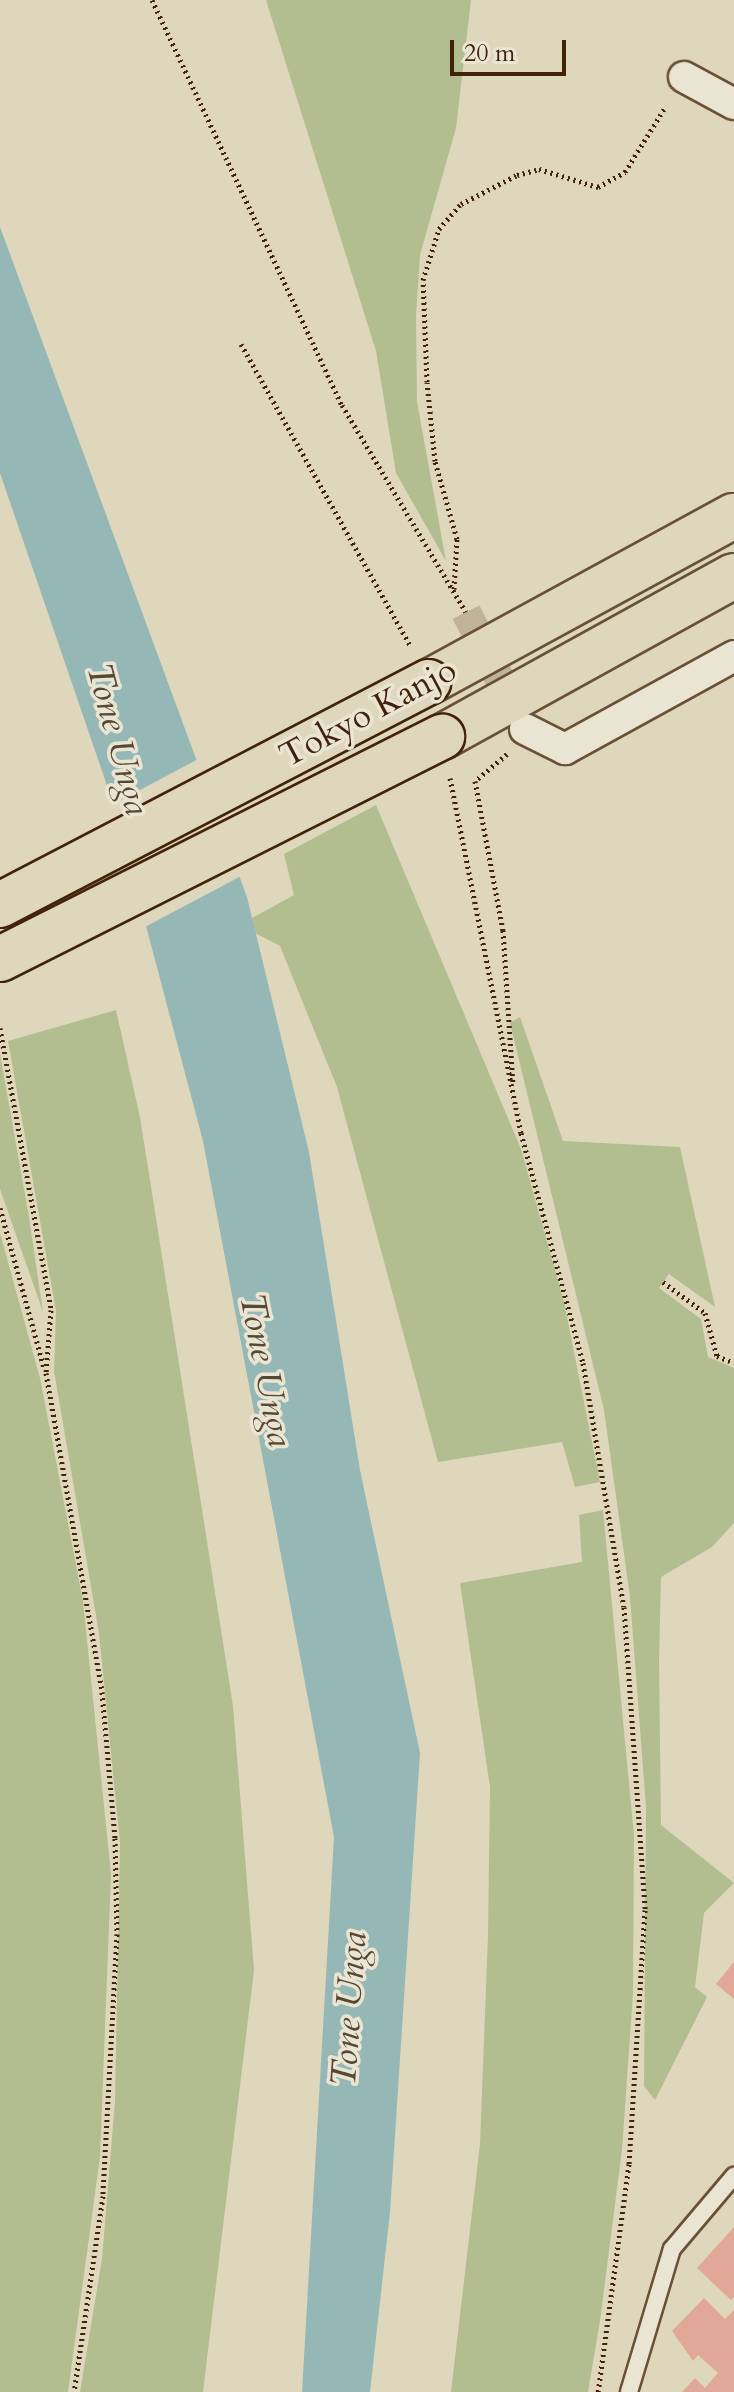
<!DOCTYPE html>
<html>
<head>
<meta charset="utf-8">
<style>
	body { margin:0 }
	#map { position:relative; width:734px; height:2392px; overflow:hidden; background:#dfd7bb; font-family:Cardo,serif }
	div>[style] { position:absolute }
	.green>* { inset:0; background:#b2be90 }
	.water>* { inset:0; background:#95b8b6 }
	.pier>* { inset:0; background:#dfd7bb }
	.building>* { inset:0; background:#e1a797 }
	.minor-tunnel>* { height:30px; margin-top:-15px; transform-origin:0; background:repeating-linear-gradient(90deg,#c0b398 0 30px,transparent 0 45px) }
	.path>* { height:5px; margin-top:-2.5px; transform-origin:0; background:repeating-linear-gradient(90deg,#42230a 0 2px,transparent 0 6px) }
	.roads { filter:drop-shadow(2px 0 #695036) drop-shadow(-2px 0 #695036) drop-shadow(0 2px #695036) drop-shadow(0 -2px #695036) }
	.service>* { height:16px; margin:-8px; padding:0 8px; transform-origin:8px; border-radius:8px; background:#eae5d3 }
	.minor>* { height:30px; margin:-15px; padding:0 15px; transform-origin:15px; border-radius:15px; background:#eae5d3 }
	.trunk>* { height:44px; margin:-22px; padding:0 22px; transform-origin:22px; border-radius:22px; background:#dfd7bb }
	.bridges { filter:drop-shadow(2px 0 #42230a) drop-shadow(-2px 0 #42230a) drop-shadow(0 2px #42230a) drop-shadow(0 -2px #42230a) }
	.trunk-bridge>* { height:44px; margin:-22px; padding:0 22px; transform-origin:22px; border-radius:22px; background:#dfd7bb }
	span { translate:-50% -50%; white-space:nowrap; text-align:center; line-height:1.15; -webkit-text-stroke:7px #eae5d3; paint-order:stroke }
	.street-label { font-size:34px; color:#42230a }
	.water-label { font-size:36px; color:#574835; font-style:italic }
	.scale { position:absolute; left:450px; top:40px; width:116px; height:36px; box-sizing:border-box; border:4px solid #42230a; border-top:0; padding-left:10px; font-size:24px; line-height:28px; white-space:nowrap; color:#42230a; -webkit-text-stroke:6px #eae5d3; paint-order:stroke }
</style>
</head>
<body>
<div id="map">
	<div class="green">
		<div style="clip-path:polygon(266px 0,471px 0,456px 128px,420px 255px,416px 316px,417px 402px,446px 561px,396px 473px,376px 351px)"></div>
		<div style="clip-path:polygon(376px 805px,521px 1149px,564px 1302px,600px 1482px,575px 1487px,562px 1442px,438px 1462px,337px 1087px,280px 946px,255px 933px,252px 918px,294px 895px,284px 854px)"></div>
		<div style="clip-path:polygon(116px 1010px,140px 1117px,233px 1706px,254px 1970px,203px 2392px,80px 2392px,102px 2259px,115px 2101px,120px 1843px,99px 1633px,54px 1371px,56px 1311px,8px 1041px)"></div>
		<div style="clip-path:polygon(520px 1017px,563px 1141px,680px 1147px,715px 1307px,669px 1274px,659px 1288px,701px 1319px,708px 1357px,734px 1368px,734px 1523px,712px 1547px,661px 1577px,659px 1661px,661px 1825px,734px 1883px,704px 1913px,695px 1987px,707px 1997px,655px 2100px,644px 2086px,646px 1807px,630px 1597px,604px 1410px,510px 1023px)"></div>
		<div style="clip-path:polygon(0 1054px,29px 1217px,43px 1312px,0 1189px)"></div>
		<div style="clip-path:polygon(0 1233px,40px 1378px,83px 1601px,111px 1874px,100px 2157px,68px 2392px,0 2392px)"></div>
		<div style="clip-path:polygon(603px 1510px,634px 1836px,633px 1993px,622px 2150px,600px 2321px,588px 2392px,451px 2392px,480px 2144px,488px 1936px,490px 1787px,460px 1583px,582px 1562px,579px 1515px)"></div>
	</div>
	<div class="water">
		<div style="clip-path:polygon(0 227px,247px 897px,309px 1152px,360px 1470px,420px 1753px,390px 2212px,370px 2392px,302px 2392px,334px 1837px,203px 1141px,115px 809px,0 473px)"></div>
	</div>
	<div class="pier">
		<div style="clip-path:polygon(202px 757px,243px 875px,143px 928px,110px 806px)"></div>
	</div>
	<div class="building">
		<div style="clip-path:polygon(734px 1962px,734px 1999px,716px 1984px)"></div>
		<div style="clip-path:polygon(734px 2227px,734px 2297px,731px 2300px,697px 2268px)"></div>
		<div style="clip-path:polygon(704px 2298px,725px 2319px,734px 2310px,734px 2392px,682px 2392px,695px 2378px,705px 2388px,718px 2373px,698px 2355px,693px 2361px,672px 2331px)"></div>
	</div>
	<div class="minor-tunnel">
		<div style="left:466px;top:612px;width:118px;rotate:63.2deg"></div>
	</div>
	<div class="path">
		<div style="left:152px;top:0;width:447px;rotate:64.9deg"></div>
		<div style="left:342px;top:405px;width:241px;rotate:59.1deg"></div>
		<div style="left:241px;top:344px;width:347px;rotate:60.7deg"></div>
		<div style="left:454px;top:589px;width:50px;rotate:-86.6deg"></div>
		<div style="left:457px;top:539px;width:81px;rotate:-105.8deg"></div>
		<div style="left:435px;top:461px;width:79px;rotate:-95.8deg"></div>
		<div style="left:427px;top:382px;width:102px;rotate:-92.2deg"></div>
		<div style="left:423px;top:280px;width:53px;rotate:-72.6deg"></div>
		<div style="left:439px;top:229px;width:33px;rotate:-49deg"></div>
		<div style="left:461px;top:204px;width:63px;rotate:-27.4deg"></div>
		<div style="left:517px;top:175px;width:23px;rotate:-15deg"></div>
		<div style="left:539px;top:169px;width:62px;rotate:17deg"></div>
		<div style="left:598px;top:187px;width:31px;rotate:-29deg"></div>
		<div style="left:625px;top:172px;width:78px;rotate:-58.2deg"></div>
		<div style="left:507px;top:754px;width:42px;rotate:139.8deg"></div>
		<div style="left:475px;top:781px;width:152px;rotate:79.4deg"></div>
		<div style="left:503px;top:930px;width:155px;rotate:86.3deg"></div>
		<div style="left:450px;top:778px;width:362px;rotate:78.7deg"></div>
		<div style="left:521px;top:1133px;width:238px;rotate:74.9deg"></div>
		<div style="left:583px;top:1363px;width:247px;rotate:80.5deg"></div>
		<div style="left:624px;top:1607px;width:304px;rotate:86deg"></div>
		<div style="left:645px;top:1910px;width:255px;rotate:93.6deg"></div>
		<div style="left:629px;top:2164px;width:230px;rotate:97.7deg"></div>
		<div style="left:0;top:1028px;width:287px;rotate:79.7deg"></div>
		<div style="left:51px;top:1310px;width:63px;rotate:94.5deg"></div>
		<div style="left:46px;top:1373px;width:324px;rotate:80deg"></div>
		<div style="left:102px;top:1692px;width:147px;rotate:84.9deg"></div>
		<div style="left:115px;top:1838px;width:96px;rotate:88.8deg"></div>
		<div style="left:117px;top:1934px;width:262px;rotate:93.1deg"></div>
		<div style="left:103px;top:2196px;width:198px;rotate:98.4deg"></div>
		<div style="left:0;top:1208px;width:166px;rotate:74.6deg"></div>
		<div style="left:663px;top:1282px;width:52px;rotate:36.4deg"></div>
		<div style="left:705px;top:1313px;width:45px;rotate:74.4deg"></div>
		<div style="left:717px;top:1356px;width:18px;rotate:22deg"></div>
	</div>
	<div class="roads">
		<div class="service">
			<div style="left:629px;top:2392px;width:149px;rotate:-73.3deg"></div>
			<div style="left:672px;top:2249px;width:96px;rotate:-49.7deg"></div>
		</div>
		<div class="minor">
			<div style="left:684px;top:77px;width:57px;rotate:28.4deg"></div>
			<div style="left:525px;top:729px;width:45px;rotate:26.6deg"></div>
			<div style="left:565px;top:749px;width:193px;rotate:-28.8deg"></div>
		</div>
		<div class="trunk">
			<div style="left:429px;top:682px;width:347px;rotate:-28.6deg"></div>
			<div style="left:442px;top:737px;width:333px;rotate:-28.9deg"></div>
		</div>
	</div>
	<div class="bridges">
		<div class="trunk-bridge">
			<div style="left:0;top:905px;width:483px;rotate:-27.5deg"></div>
			<div style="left:0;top:959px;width:495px;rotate:-26.7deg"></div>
		</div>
	</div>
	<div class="street-label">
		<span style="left:368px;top:713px;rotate:-28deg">Tokyo Kanjo</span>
	</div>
	<div class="water-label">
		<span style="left:118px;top:739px;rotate:75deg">Tone Unga</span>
		<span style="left:266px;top:1370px;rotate:79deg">Tone Unga</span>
		<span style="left:349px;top:2009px;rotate:-86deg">Tone Unga</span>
	</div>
	<div class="scale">20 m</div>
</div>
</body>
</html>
